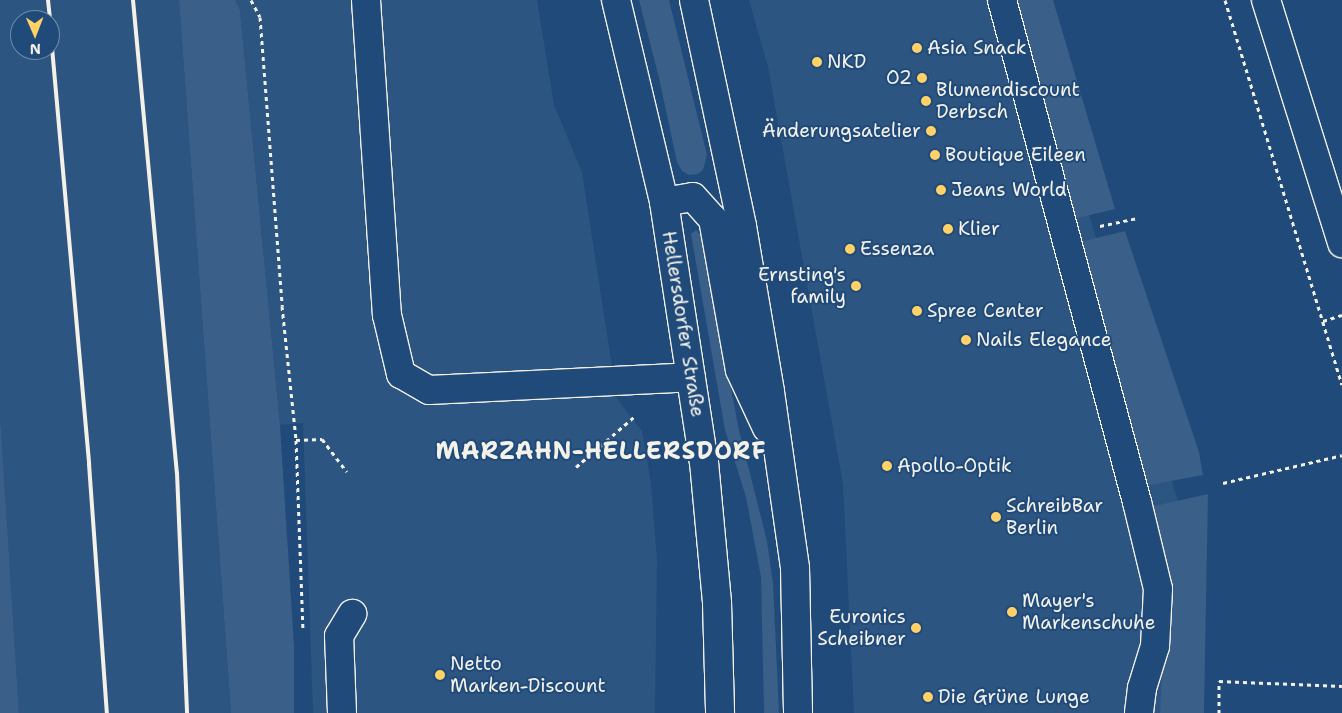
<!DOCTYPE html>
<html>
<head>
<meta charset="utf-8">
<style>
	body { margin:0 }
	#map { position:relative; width:1342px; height:713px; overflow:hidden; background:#1f4a7a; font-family:"Shantell Sans",sans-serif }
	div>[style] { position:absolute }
	.built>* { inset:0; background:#2d5581 }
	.green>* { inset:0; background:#3a5f88 }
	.path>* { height:3px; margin-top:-1.5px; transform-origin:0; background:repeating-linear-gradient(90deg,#f4f1e8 0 4px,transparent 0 8px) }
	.roads { filter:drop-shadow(1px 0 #f4f1e8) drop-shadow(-1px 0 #f4f1e8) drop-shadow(0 1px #f4f1e8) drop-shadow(0 -1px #f4f1e8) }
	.minor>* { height:28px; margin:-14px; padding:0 14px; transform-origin:14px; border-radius:14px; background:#1f4a7a }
	.major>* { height:28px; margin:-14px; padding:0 14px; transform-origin:14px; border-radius:14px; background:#1f4a7a }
	.rail>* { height:4px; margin:-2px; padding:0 2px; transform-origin:2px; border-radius:2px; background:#f4f1e8 }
	.dots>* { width:14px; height:14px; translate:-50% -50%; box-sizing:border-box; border:2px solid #1f4a7a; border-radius:50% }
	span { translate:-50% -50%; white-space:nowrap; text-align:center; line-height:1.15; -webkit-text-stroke:4px #1f4a7a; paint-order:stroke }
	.poi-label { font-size:19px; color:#f4f1e8 }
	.left { translate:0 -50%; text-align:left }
	.right { translate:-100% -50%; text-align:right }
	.street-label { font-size:19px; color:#f4f1e8 }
	.district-label { font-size:24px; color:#f4f1e8; font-weight:700; letter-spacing:1px }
	.north { position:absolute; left:10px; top:10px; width:50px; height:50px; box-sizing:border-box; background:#1f4a7a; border:1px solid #748da6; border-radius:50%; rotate:179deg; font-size:14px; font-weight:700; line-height:20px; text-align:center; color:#f4f1e8 }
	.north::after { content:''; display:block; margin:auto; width:18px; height:22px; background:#ffd166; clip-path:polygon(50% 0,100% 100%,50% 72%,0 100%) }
</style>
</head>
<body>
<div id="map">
	<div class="built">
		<div style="clip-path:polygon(evenodd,0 0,179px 0,231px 713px,19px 713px,0 413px,0 0,20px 20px,50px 20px,50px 50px,20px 50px,20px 20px)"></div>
		<div style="clip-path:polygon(235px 0,537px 0,554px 105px,582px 172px,617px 399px,642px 431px,651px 484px,657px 558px,655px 713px,313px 713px,303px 423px,280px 425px,240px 10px)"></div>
		<div style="clip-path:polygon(749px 0,1022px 0,1197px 562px,1187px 713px,854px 713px,843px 484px,768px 67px)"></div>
	</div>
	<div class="green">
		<div style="clip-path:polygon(179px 0,235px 0,240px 10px,280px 425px,294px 646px,294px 713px,231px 713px)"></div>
		<div style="clip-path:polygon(639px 0,669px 0,707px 155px,703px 170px,698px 174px,689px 175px,682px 171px,677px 162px,659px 78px)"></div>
		<div style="clip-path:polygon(1015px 0,1053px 0,1115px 209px,1074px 219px)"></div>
		<div style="clip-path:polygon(696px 230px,701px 235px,739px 430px,767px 541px,773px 583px,779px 713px,764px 713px,761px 577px,746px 497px,725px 430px,691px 234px)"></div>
		<div style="clip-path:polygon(1125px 231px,1199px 452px,1203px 475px,1145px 486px,1080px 242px)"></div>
		<div style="clip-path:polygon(0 413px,19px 713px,0 713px)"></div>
		<div style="clip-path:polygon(1208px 494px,1204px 713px,1160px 713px,1163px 659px,1150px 507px)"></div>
	</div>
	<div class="path">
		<div style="left:251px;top:0;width:19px;rotate:62deg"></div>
		<div style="left:260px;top:17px;width:290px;rotate:85.6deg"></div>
		<div style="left:282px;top:306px;width:135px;rotate:84deg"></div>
		<div style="left:296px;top:440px;width:188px;rotate:87.9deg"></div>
		<div style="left:1225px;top:0;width:402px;rotate:73.1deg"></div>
		<div style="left:1100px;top:226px;width:39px;rotate:-12deg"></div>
		<div style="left:1323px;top:321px;width:20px;rotate:-18deg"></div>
		<div style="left:296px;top:440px;width:26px;rotate:-2deg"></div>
		<div style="left:322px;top:439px;width:41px;rotate:52.9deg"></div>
		<div style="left:576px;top:467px;width:77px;rotate:-40.8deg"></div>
		<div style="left:1223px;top:483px;width:122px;rotate:-13.2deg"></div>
		<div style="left:1219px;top:713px;width:32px;rotate:-90deg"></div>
		<div style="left:1219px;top:681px;width:123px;rotate:2.3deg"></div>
	</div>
	<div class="roads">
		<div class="minor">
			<div style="left:366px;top:0;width:316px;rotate:86.2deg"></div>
			<div style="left:387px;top:315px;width:61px;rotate:76.7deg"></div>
			<div style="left:401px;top:374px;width:32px;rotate:30deg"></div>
			<div style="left:429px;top:390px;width:262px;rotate:-2.8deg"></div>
			<div style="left:1002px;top:0;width:520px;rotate:74.95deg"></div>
			<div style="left:1137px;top:502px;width:89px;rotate:76.4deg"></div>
			<div style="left:1158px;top:589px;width:57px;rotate:93deg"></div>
			<div style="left:1155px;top:646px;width:44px;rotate:107.2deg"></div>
			<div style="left:1142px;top:688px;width:25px;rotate:97deg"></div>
			<div style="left:1266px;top:0;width:255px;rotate:72.6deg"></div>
			<div style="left:342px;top:713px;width:77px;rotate:-92.2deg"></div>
			<div style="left:339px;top:636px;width:26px;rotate:-59deg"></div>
		</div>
		<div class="major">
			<div style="left:616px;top:0;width:208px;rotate:76.6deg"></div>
			<div style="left:664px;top:202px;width:263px;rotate:81.3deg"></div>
			<div style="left:704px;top:462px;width:142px;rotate:84.7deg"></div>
			<div style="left:717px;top:603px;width:110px;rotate:88.4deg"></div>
			<div style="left:694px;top:0;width:231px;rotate:78deg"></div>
			<div style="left:742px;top:226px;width:168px;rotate:80.4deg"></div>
			<div style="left:770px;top:392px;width:178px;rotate:81.9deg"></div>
			<div style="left:795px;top:568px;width:145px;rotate:88.8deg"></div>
			<div style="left:664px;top:202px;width:29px;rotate:-10deg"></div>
			<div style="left:693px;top:197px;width:30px;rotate:48deg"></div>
			<div style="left:713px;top:219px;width:153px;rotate:79.9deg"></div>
			<div style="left:740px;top:370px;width:64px;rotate:65deg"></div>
		</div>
	</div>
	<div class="rail">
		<div style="left:48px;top:0;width:20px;rotate:84deg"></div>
		<div style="left:133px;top:0;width:475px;rotate:84.7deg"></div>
		<div style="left:177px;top:473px;width:240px;rotate:87.6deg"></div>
		<div style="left:50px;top:25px;width:441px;rotate:84.9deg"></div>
		<div style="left:89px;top:464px;width:250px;rotate:85.9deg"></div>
	</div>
	<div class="dots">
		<div style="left:917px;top:48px;background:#ffd166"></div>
		<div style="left:817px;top:62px;background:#ffd166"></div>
		<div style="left:922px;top:78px;background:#ffd166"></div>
		<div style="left:926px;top:101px;background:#ffd166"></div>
		<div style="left:931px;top:131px;background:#ffd166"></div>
		<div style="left:935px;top:155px;background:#ffd166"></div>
		<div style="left:941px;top:190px;background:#ffd166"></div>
		<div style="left:948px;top:229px;background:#ffd166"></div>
		<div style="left:850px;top:249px;background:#ffd166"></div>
		<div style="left:856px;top:286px;background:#ffd166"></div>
		<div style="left:917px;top:311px;background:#ffd166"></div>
		<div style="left:966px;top:340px;background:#ffd166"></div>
		<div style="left:887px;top:466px;background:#ffd166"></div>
		<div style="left:996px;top:517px;background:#ffd166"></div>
		<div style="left:1012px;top:612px;background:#ffd166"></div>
		<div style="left:916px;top:628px;background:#ffd166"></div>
		<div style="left:440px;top:675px;background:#ffd166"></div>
		<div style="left:928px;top:697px;background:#ffd166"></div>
	</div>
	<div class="poi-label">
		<span class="left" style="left:927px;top:48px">Asia Snack</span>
		<span class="left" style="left:827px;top:62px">NKD</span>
		<span class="right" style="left:912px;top:78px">O2</span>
		<span class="left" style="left:936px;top:101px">Blumendiscount<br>Derbsch</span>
		<span class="right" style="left:921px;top:131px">Änderungsatelier</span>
		<span class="left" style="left:945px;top:155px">Boutique Eileen</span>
		<span class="left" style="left:951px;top:190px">Jeans World</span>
		<span class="left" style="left:958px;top:229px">Klier</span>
		<span class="left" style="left:860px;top:249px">Essenza</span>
		<span class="right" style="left:846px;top:286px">Ernsting's<br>family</span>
		<span class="left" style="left:927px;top:311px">Spree Center</span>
		<span class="left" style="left:976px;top:340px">Nails Elegance</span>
		<span class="left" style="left:897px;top:466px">Apollo-Optik</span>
		<span class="left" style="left:1006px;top:517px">SchreibBar<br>Berlin</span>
		<span class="left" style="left:1022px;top:612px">Mayer's<br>Markenschuhe</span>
		<span class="right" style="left:906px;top:628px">Euronics<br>Scheibner</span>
		<span class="left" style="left:450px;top:675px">Netto<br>Marken-Discount</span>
		<span class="left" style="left:938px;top:697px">Die Grüne Lunge</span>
	</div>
	<div class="street-label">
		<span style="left:683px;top:324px;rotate:81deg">Hellersdorfer Straße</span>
	</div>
	<div class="district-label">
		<span style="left:601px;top:452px">MARZAHN-HELLERSDORF</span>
	</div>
	<div class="north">N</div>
</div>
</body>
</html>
